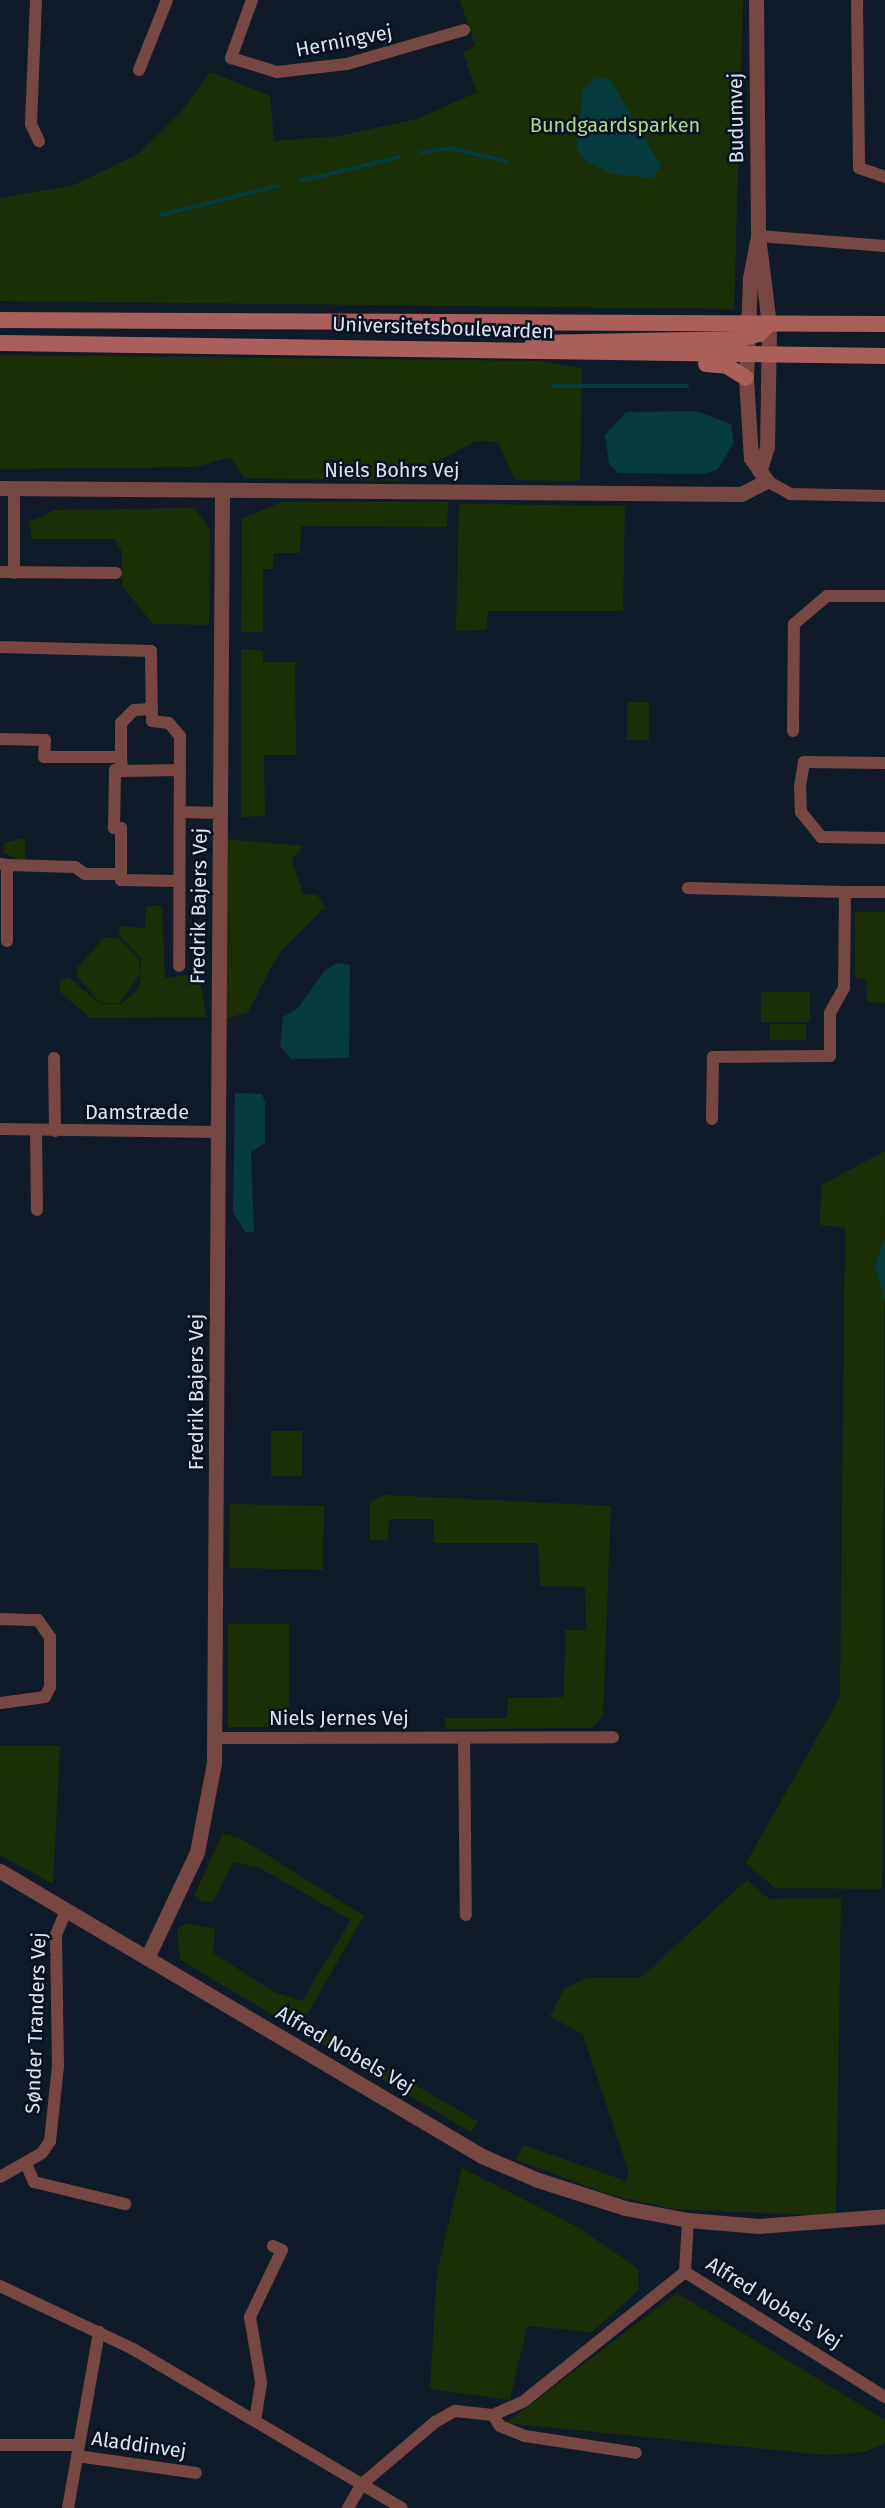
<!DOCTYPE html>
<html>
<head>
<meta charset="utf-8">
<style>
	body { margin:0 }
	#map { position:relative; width:885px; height:2508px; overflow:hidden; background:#101b2a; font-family:"Fira Sans",sans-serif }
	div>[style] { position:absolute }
	.green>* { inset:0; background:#1b2f06; transform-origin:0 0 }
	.water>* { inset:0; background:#053a3f }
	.stream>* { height:4px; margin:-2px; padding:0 2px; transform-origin:2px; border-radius:2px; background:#053a3f }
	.minor>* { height:12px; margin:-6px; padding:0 6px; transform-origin:6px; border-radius:6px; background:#774743 }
	.tertiary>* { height:15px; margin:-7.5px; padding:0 7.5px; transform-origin:7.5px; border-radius:7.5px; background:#774743 }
	.secondary>* { height:16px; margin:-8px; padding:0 8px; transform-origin:8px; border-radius:8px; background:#ab5f5a }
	span { translate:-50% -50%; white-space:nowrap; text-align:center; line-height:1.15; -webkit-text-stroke:5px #081220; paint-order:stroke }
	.street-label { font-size:20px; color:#dce4ee }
	.park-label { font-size:20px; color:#aeda89 }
</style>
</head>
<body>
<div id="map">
	<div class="green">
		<div style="clip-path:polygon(460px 0,743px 0,734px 309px,0 301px,0 198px,74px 185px,138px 154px,181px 112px,210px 72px,270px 96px,274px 141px,340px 136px,420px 118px,477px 92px,463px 53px,475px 45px)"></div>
		<div style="clip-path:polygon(0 355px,540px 361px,582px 368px,580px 481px,515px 480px,498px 442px,476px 441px,400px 481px,244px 478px,231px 457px,196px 467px,0 469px)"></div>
		<div style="clip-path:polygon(281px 502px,448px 502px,447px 527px,301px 526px,300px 553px,274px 553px,273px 569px,263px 569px,263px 632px,241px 632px,242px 519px)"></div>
		<div style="clip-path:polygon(459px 504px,625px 506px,623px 611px,488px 611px,486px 630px,456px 631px)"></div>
		<div style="clip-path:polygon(194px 508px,210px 529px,209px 625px,153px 624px,122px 586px,122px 552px,115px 539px,32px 539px,29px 522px,55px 510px)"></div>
		<div style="clip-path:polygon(241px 649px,263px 651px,263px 662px,295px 662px,296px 755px,264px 755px,265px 816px,241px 817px)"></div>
		<div style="left:627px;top:702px;width:22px;height:38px"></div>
		<div style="clip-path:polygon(20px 839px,25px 839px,25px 863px,3px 852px,4px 843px)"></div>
		<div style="clip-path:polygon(226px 839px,303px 846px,292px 860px,303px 894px,317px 895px,325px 907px,279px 953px,248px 1012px,225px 1019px)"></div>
		<div style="clip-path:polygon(146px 906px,162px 906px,165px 978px,199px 974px,206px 1017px,90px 1018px,60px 992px,60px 981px,69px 977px,100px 1004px,121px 1004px,132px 995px,140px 985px,141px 958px,119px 935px,120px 926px,145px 928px)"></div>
		<div style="clip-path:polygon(855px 912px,885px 912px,885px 1003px,867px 1002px,866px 979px,855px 978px)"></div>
		<div style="clip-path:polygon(117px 937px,139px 959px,140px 974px,120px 1003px,100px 1003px,77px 976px,78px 967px,104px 938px)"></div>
		<div style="left:761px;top:992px;width:49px;height:30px"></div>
		<div style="left:770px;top:1024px;width:36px;height:16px"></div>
		<div style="clip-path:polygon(885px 1151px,882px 1889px,775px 1888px,746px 1863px,840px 1697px,845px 1228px,820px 1225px,821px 1185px)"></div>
		<div style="left:271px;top:1431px;width:31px;height:45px"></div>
		<div style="clip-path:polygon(384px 1495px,611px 1506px,603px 1715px,592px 1728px,445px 1729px,445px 1718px,507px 1718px,508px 1698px,564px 1697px,565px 1630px,586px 1630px,585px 1587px,540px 1586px,538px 1543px,434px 1543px,434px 1519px,389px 1519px,388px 1540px,370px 1540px,370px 1502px)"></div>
		<div style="left:230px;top:1504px;width:94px;height:64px;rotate:1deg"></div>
		<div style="left:228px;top:1624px;width:61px;height:103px"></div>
		<div style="clip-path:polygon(0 1746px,60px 1746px,53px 1884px,0 1855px)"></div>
		<div style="clip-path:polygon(223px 1834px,240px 1838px,364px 1916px,304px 2019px,478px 2122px,471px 2132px,180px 1960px,177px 1929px,187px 1923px,215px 1929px,213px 1953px,274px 1992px,302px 2001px,351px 1920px,260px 1868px,233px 1862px,213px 1902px,201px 1901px,194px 1895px)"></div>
		<div style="clip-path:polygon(747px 1880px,769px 1899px,841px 1898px,836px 2216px,674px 2209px,614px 2196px,516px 2160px,523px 2145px,626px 2181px,629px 2172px,583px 2035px,550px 2016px,564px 1989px,586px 1978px,640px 1978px)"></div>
		<div style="clip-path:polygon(462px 2168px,581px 2229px,638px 2269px,639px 2290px,592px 2332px,527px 2326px,510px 2400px,430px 2389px,437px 2272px)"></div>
		<div style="clip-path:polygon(677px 2293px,885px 2420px,885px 2443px,865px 2452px,827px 2455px,506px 2423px)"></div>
	</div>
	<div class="water">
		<div style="clip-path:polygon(596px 78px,610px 79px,661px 166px,652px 178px,612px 174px,585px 161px,577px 149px,583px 89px)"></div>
		<div style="clip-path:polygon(696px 411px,731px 424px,734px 443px,718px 469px,703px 474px,618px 473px,609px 464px,605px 435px,626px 412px)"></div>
		<div style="clip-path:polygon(338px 963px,350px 965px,349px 1058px,291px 1059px,280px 1046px,283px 1017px,298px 1008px,325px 970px)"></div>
		<div style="clip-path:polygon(235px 1093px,262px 1094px,265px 1102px,265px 1143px,251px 1152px,254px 1232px,245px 1232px,233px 1212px)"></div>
		<div style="clip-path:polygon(885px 1239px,885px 1303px,875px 1266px)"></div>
	</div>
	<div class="stream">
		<div style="left:420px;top:153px;width:28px;rotate:-10deg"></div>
		<div style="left:448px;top:148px;width:59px;rotate:12.6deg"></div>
		<div style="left:300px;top:181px;width:102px;rotate:-13.6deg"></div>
		<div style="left:161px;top:215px;width:120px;rotate:-14deg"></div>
		<div style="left:552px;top:386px;width:135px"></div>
	</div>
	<div class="minor">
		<div style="left:36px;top:0;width:124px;rotate:92.3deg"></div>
		<div style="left:31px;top:124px;width:19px;rotate:65deg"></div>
		<div style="left:252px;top:0;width:62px;rotate:109.9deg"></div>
		<div style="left:231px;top:58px;width:48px;rotate:16.9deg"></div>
		<div style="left:277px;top:72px;width:70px;rotate:-6.5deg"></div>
		<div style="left:347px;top:64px;width:122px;rotate:-16.2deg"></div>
		<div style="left:857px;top:0;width:168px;rotate:89.3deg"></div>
		<div style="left:859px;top:168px;width:28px;rotate:19deg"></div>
		<div style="left:139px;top:70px;width:75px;rotate:-68.2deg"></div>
		<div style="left:758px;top:236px;width:127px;rotate:4.5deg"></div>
		<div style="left:767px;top:481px;width:26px;rotate:29deg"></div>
		<div style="left:790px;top:494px;width:95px;rotate:1.2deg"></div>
		<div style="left:14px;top:488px;width:85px;rotate:90deg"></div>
		<div style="left:0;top:572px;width:116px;rotate:0.5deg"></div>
		<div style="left:0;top:647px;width:151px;rotate:1.5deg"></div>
		<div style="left:151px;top:651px;width:70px;rotate:89.2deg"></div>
		<div style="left:152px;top:721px;width:17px;rotate:7deg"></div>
		<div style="left:169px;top:723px;width:17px;rotate:50deg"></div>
		<div style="left:180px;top:736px;width:230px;rotate:90.2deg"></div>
		<div style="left:793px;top:731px;width:107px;rotate:-89.5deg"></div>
		<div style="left:794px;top:624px;width:43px;rotate:-40.3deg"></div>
		<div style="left:827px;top:596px;width:58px"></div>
		<div style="left:0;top:739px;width:45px;rotate:1.3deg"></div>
		<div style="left:45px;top:740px;width:17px;rotate:93deg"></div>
		<div style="left:44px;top:757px;width:77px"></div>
		<div style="left:121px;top:757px;width:34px;rotate:-90deg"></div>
		<div style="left:121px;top:723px;width:18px;rotate:-45deg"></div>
		<div style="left:134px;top:710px;width:18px;rotate:-3deg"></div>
		<div style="left:885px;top:763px;width:81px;rotate:-179.3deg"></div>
		<div style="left:804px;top:762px;width:24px;rotate:99deg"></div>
		<div style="left:800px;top:786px;width:26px;rotate:88deg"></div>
		<div style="left:801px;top:812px;width:32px;rotate:51deg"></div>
		<div style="left:821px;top:837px;width:64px;rotate:0.9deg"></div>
		<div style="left:122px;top:771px;width:58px;rotate:-1deg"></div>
		<div style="left:180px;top:812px;width:41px;rotate:1.4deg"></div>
		<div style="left:1px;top:864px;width:6px;rotate:9deg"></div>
		<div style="left:7px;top:865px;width:76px;rotate:90deg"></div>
		<div style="left:7px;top:865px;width:68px;rotate:1.7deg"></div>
		<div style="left:75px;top:867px;width:12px;rotate:35deg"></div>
		<div style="left:85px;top:874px;width:36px"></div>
		<div style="left:121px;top:874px;width:6px;rotate:90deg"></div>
		<div style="left:121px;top:880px;width:58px;rotate:1deg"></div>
		<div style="left:121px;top:874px;width:46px;rotate:-90deg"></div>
		<div style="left:121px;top:828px;width:7px;rotate:180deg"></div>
		<div style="left:114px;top:828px;width:58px;rotate:-89deg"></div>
		<div style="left:115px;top:770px;width:7px;rotate:8deg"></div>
		<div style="left:122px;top:771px;width:14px;rotate:-94deg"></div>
		<div style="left:688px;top:888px;width:157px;rotate:1.5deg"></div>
		<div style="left:54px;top:1058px;width:73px;rotate:89.2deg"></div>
		<div style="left:712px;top:1119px;width:62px;rotate:-89.1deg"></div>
		<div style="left:713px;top:1057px;width:117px;rotate:-0.5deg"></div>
		<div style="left:830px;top:1056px;width:43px;rotate:-90deg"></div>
		<div style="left:830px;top:1013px;width:29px;rotate:-61deg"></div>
		<div style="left:844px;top:988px;width:96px;rotate:-89.4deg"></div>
		<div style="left:845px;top:892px;width:40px"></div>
		<div style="left:0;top:1129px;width:218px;rotate:0.8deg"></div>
		<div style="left:36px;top:1131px;width:79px;rotate:89.3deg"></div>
		<div style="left:0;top:1619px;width:38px;rotate:2deg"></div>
		<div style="left:38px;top:1620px;width:21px;rotate:55deg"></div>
		<div style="left:50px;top:1637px;width:50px;rotate:90deg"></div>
		<div style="left:50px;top:1687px;width:11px;rotate:117deg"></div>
		<div style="left:45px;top:1697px;width:45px;rotate:172.4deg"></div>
		<div style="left:215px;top:1738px;width:398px;rotate:-0.1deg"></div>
		<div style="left:464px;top:1738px;width:177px;rotate:89.4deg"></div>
		<div style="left:26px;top:2164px;width:20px;rotate:66deg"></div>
		<div style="left:34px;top:2182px;width:94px;rotate:13.6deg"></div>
		<div style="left:0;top:2177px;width:48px;rotate:-29.7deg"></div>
		<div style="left:42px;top:2153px;width:14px;rotate:-56deg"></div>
		<div style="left:50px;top:2141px;width:75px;rotate:-83.9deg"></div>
		<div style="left:58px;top:2066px;width:131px;rotate:-90.9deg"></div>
		<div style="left:56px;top:1935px;width:27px;rotate:-68deg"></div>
		<div style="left:688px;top:2220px;width:52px;rotate:93.3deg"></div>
		<div style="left:685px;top:2272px;width:236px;rotate:32deg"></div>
		<div style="left:0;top:2286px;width:147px;rotate:25.3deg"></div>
		<div style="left:133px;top:2349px;width:312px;rotate:30.6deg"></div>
		<div style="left:493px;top:2415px;width:13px;rotate:58deg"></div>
		<div style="left:500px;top:2426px;width:27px;rotate:22deg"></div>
		<div style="left:525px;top:2436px;width:112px;rotate:8.7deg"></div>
		<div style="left:255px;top:2421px;width:39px;rotate:-81deg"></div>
		<div style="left:261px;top:2382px;width:66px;rotate:-99.6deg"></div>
		<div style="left:250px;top:2317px;width:74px;rotate:-64.5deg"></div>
		<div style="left:282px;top:2250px;width:10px;rotate:-156deg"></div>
		<div style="left:0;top:2445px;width:79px"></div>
		<div style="left:77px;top:2456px;width:120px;rotate:8.1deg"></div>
		<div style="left:68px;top:2508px;width:179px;rotate:-80deg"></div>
		<div style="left:348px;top:2508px;width:28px;rotate:-60deg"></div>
		<div style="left:362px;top:2484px;width:96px;rotate:-40.3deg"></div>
		<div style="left:435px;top:2422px;width:23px;rotate:-29deg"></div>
		<div style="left:455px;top:2411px;width:38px;rotate:6deg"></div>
		<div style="left:493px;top:2415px;width:34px;rotate:-24deg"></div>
		<div style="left:524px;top:2401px;width:206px;rotate:-38.7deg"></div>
	</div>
	<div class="tertiary">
		<div style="left:756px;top:0;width:236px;rotate:89.5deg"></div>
		<div style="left:758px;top:236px;width:89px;rotate:82.9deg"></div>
		<div style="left:769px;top:324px;width:123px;rotate:90.9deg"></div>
		<div style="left:767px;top:447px;width:25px;rotate:108deg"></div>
		<div style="left:0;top:488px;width:741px;rotate:0.46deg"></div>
		<div style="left:741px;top:494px;width:29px;rotate:-27deg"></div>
		<div style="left:767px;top:481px;width:28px;rotate:-125deg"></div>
		<div style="left:751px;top:458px;width:80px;rotate:-93.6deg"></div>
		<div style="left:746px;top:378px;width:100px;rotate:-87.7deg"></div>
		<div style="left:750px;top:278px;width:43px;rotate:-79.2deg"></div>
		<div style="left:0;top:1871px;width:560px;rotate:30.6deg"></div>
		<div style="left:482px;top:2156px;width:61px;rotate:23.2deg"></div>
		<div style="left:538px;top:2180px;width:91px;rotate:17.8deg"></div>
		<div style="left:625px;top:2208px;width:64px;rotate:10.8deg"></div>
		<div style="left:688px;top:2220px;width:71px;rotate:4.8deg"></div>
		<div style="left:759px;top:2226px;width:126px;rotate:-4.5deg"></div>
		<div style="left:147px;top:1958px;width:117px;rotate:-64.7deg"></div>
		<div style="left:197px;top:1852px;width:91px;rotate:-79.2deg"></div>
		<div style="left:214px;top:1763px;width:1273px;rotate:-89.64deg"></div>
	</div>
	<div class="secondary">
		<div style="left:0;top:320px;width:885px;rotate:0.26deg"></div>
		<div style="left:0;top:343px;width:885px;rotate:0.84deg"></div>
		<div style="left:533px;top:343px;width:207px;rotate:-1.1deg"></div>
		<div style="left:740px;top:339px;width:20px;rotate:-15deg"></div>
		<div style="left:759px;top:334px;width:14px;rotate:-45deg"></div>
		<div style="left:706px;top:364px;width:21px;rotate:5deg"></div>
		<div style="left:727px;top:366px;width:22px;rotate:32deg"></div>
	</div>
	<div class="street-label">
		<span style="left:344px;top:41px;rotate:-11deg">Herningvej</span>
		<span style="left:736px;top:118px;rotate:-91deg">Budumvej</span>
		<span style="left:443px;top:328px;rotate:2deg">Universitetsboulevarden</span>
		<span style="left:392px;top:470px">Niels Bohrs Vej</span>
		<span style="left:199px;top:906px;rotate:-89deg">Fredrik Bajers Vej</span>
		<span style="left:137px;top:1112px">Damstræde</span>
		<span style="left:196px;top:1392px;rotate:-90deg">Fredrik Bajers Vej</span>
		<span style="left:339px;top:1718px">Niels Jernes Vej</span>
		<span style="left:36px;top:2023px;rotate:-88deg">Sønder Tranders Vej</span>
		<span style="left:345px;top:2050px;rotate:30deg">Alfred Nobels Vej</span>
		<span style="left:774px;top:2303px;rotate:32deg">Alfred Nobels Vej</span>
		<span style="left:139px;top:2445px;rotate:8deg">Aladdinvej</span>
	</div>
	<div class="park-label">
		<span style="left:615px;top:125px">Bundgaardsparken</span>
	</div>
</div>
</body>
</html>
